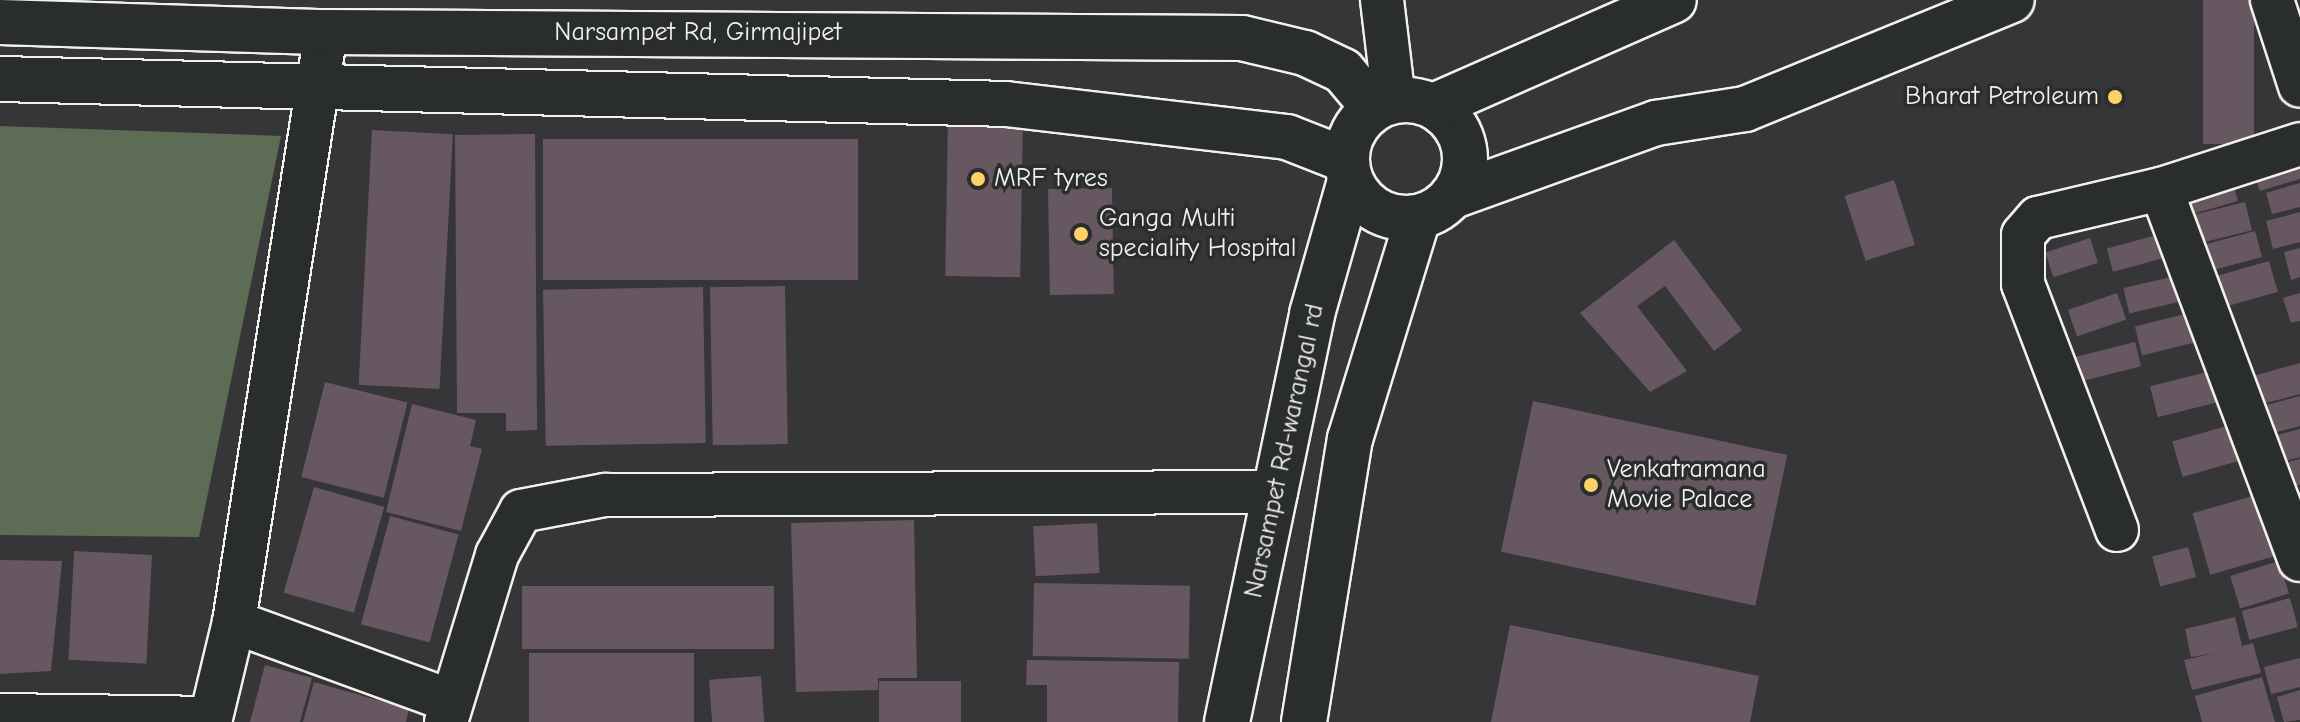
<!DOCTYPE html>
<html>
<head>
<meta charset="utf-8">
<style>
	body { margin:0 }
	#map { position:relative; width:2300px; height:722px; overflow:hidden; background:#363538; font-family:"Comic Neue",sans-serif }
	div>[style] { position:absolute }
	.green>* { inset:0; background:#5d6c54 }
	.building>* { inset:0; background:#675761; transform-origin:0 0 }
	.roads { filter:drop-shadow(2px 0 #f4f1e8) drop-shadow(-2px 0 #f4f1e8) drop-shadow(0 2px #f4f1e8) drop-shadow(0 -2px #f4f1e8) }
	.minor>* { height:42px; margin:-21px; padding:0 21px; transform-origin:21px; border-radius:21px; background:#2a2d2e }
	.tertiary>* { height:44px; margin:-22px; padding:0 22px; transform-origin:22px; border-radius:22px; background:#2a2d2e }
	.secondary>* { height:44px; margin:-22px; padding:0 22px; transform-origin:22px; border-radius:22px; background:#2a2d2e }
	.secondary>.ring { margin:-22px; padding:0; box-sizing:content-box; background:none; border:44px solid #2a2d2e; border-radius:50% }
	.dots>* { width:22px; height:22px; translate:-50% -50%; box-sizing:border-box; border:4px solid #2a2d2e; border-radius:50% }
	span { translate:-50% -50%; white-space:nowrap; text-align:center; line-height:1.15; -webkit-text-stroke:7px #2a2d2e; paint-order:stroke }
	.street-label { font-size:26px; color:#f4f1e8 }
	.poi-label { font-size:26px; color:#f4f1e8 }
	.right { translate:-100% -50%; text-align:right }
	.left { translate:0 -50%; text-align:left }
</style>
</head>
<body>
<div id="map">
	<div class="green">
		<div style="clip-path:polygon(0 126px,281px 136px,199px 537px,0 535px)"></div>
	</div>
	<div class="building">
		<div style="left:2203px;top:0;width:51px;height:144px"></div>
		<div style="left:948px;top:117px;width:75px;height:159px;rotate:1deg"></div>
		<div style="left:372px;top:130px;width:81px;height:255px;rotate:3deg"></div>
		<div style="clip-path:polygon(535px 134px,537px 430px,506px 431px,506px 413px,457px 413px,455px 135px)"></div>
		<div style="left:858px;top:139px;width:141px;height:315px;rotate:90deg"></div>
		<div style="clip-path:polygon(2300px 150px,2300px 179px,2260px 191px,2251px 166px)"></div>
		<div style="left:2230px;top:173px;width:29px;height:49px;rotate:74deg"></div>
		<div style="left:1894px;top:180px;width:68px;height:52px;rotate:72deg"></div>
		<div style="clip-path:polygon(2300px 183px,2300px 207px,2272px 214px,2266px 193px)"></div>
		<div style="left:1112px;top:188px;width:106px;height:64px;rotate:89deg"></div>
		<div style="left:2245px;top:202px;width:29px;height:55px;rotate:76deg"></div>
		<div style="clip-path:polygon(2300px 212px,2300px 242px,2273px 249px,2266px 221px)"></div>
		<div style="left:2255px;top:231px;width:27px;height:58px;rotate:75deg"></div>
		<div style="left:2157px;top:235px;width:24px;height:52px;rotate:75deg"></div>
		<div style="left:2090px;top:238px;width:26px;height:47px;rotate:72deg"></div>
		<div style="clip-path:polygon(1674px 240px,1742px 330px,1714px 351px,1665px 286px,1637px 306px,1687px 371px,1650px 392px,1580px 313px)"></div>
		<div style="clip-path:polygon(2300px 248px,2300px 277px,2291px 280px,2284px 252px)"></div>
		<div style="left:2269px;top:261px;width:32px;height:60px;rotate:74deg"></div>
		<div style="left:2180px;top:275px;width:26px;height:58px;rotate:77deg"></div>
		<div style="left:785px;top:286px;width:158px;height:75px;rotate:89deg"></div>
		<div style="left:703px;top:287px;width:156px;height:160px;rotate:89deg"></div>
		<div style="left:2117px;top:293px;width:28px;height:52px;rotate:71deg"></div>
		<div style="clip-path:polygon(2300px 293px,2300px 321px,2291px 323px,2283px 298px)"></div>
		<div style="left:2197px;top:311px;width:30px;height:64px;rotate:76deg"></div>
		<div style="left:2135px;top:342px;width:25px;height:69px;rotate:76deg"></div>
		<div style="clip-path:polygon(2300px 363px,2300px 394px,2254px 406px,2246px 378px)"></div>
		<div style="left:2215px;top:370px;width:32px;height:67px;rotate:76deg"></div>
		<div style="left:325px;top:382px;width:85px;height:98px;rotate:14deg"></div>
		<div style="clip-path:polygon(2300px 396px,2300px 426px,2262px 436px,2255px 408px)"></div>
		<div style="left:1533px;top:401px;width:260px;height:154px;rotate:12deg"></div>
		<div style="clip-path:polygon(412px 404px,476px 420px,470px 446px,482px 449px,461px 531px,386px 512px)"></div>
		<div style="left:2230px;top:425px;width:37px;height:60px;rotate:74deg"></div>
		<div style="clip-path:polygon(2300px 429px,2300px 457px,2273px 464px,2266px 438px)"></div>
		<div style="clip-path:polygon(2300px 459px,2300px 485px,2285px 489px,2278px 465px)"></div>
		<div style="left:314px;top:487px;width:73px;height:110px;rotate:16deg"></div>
		<div style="left:2256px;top:495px;width:64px;height:66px;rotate:74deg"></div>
		<div style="left:390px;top:516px;width:71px;height:112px;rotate:15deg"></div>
		<div style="clip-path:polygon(914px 520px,917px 678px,878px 678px,878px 690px,796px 692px,791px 523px)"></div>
		<div style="left:1097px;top:523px;width:50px;height:64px;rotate:87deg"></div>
		<div style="left:2188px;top:547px;width:31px;height:37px;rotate:75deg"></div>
		<div style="left:152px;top:555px;width:109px;height:78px;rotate:93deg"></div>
		<div style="clip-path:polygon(0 560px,62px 561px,51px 671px,0 674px)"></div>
		<div style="left:2279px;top:561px;width:34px;height:51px;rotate:73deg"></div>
		<div style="left:1034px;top:583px;width:156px;height:73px;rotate:1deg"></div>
		<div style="left:522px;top:586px;width:252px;height:63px"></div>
		<div style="left:2290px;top:598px;width:30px;height:50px;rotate:75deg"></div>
		<div style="clip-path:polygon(2235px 617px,2242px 646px,2253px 643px,2261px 673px,2192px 690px,2184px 660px,2215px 653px,2191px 657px,2185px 629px)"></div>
		<div style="clip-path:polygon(1510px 625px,1759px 676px,1750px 722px,1491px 722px)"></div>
		<div style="left:529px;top:653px;width:165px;height:69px"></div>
		<div style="clip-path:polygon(2300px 658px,2300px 687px,2271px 694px,2264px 667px)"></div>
		<div style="clip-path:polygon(1027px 660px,1179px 662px,1178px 722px,1047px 722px,1047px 685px,1026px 685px)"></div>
		<div style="clip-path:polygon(265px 665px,312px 678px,300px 722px,250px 722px)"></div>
		<div style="left:761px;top:676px;width:46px;height:52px;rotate:86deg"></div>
		<div style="clip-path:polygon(2262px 677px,2275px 722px,2202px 722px,2195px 696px)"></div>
		<div style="left:879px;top:681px;width:82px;height:41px"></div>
		<div style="clip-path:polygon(314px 682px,409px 709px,406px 722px,303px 722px)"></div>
		<div style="clip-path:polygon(2300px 690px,2300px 720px,2284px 722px,2277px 697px)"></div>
	</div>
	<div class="roads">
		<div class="minor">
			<div style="left:1382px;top:0;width:101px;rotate:83.2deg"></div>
			<div style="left:2272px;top:0;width:90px;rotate:72deg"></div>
			<div style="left:2161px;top:189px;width:396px;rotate:69.5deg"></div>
			<div style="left:2117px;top:530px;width:263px;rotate:-110.9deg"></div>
			<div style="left:2023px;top:284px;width:49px;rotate:-90deg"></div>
			<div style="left:2023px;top:235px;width:23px;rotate:-49deg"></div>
			<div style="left:2038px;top:218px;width:126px;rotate:-13.3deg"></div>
			<div style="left:2161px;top:189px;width:146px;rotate:-17.9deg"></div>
			<div style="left:234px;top:622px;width:231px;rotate:20deg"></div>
			<div style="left:0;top:715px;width:211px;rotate:0.8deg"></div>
			<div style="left:210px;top:722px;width:103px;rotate:-76.5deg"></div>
			<div style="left:234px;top:622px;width:597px;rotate:-81.14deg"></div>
			<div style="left:446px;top:722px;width:175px;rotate:-73deg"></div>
			<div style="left:497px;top:555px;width:50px;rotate:-61.4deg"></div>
			<div style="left:521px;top:511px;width:86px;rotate:-10.8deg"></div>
			<div style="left:605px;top:495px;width:671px;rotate:-0.26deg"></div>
		</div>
		<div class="tertiary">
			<div style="left:0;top:22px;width:326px;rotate:1.8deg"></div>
			<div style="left:326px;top:32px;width:916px;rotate:0.38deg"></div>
			<div style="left:1242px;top:38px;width:65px;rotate:13.4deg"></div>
			<div style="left:1305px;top:53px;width:42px;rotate:25.3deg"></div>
			<div style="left:1343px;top:71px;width:48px;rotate:50deg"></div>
			<div style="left:0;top:79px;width:1006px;rotate:1.42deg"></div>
			<div style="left:1006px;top:104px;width:283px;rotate:6.7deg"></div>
			<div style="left:1287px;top:137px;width:63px;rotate:21.3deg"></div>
		</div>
		<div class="secondary">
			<div class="ring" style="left:1347px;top:100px;width:74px;height:74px"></div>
			<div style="left:1434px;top:106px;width:262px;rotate:-23.8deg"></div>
			<div style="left:1453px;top:196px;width:216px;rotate:-19.8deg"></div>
			<div style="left:1656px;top:123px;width:90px;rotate:-8.9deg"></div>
			<div style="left:1745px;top:109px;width:288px;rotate:-22.2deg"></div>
			<div style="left:1227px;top:722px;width:417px;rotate:-78.2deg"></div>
			<div style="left:1312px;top:314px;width:138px;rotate:-74.1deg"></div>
			<div style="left:1304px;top:722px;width:287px;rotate:-80.8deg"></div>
			<div style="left:1350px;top:439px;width:231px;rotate:-72.9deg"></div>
		</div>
	</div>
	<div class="dots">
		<div style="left:2115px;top:97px;background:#ffd166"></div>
		<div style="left:978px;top:179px;background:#ffd166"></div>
		<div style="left:1081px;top:234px;background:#ffd166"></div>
		<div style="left:1591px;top:485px;background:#ffd166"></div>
	</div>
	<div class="street-label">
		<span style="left:698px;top:33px">Narsampet Rd, Girmajipet</span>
		<span style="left:1285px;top:451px;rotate:-78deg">Narsampet Rd-warangal rd</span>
	</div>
	<div class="poi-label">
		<span class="right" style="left:2099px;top:97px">Bharat Petroleum</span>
		<span class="left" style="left:994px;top:179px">MRF tyres</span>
		<span class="left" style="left:1099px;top:234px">Ganga Multi<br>speciality Hospital</span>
		<span class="left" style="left:1607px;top:485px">Venkatramana<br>Movie Palace</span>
	</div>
</div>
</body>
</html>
